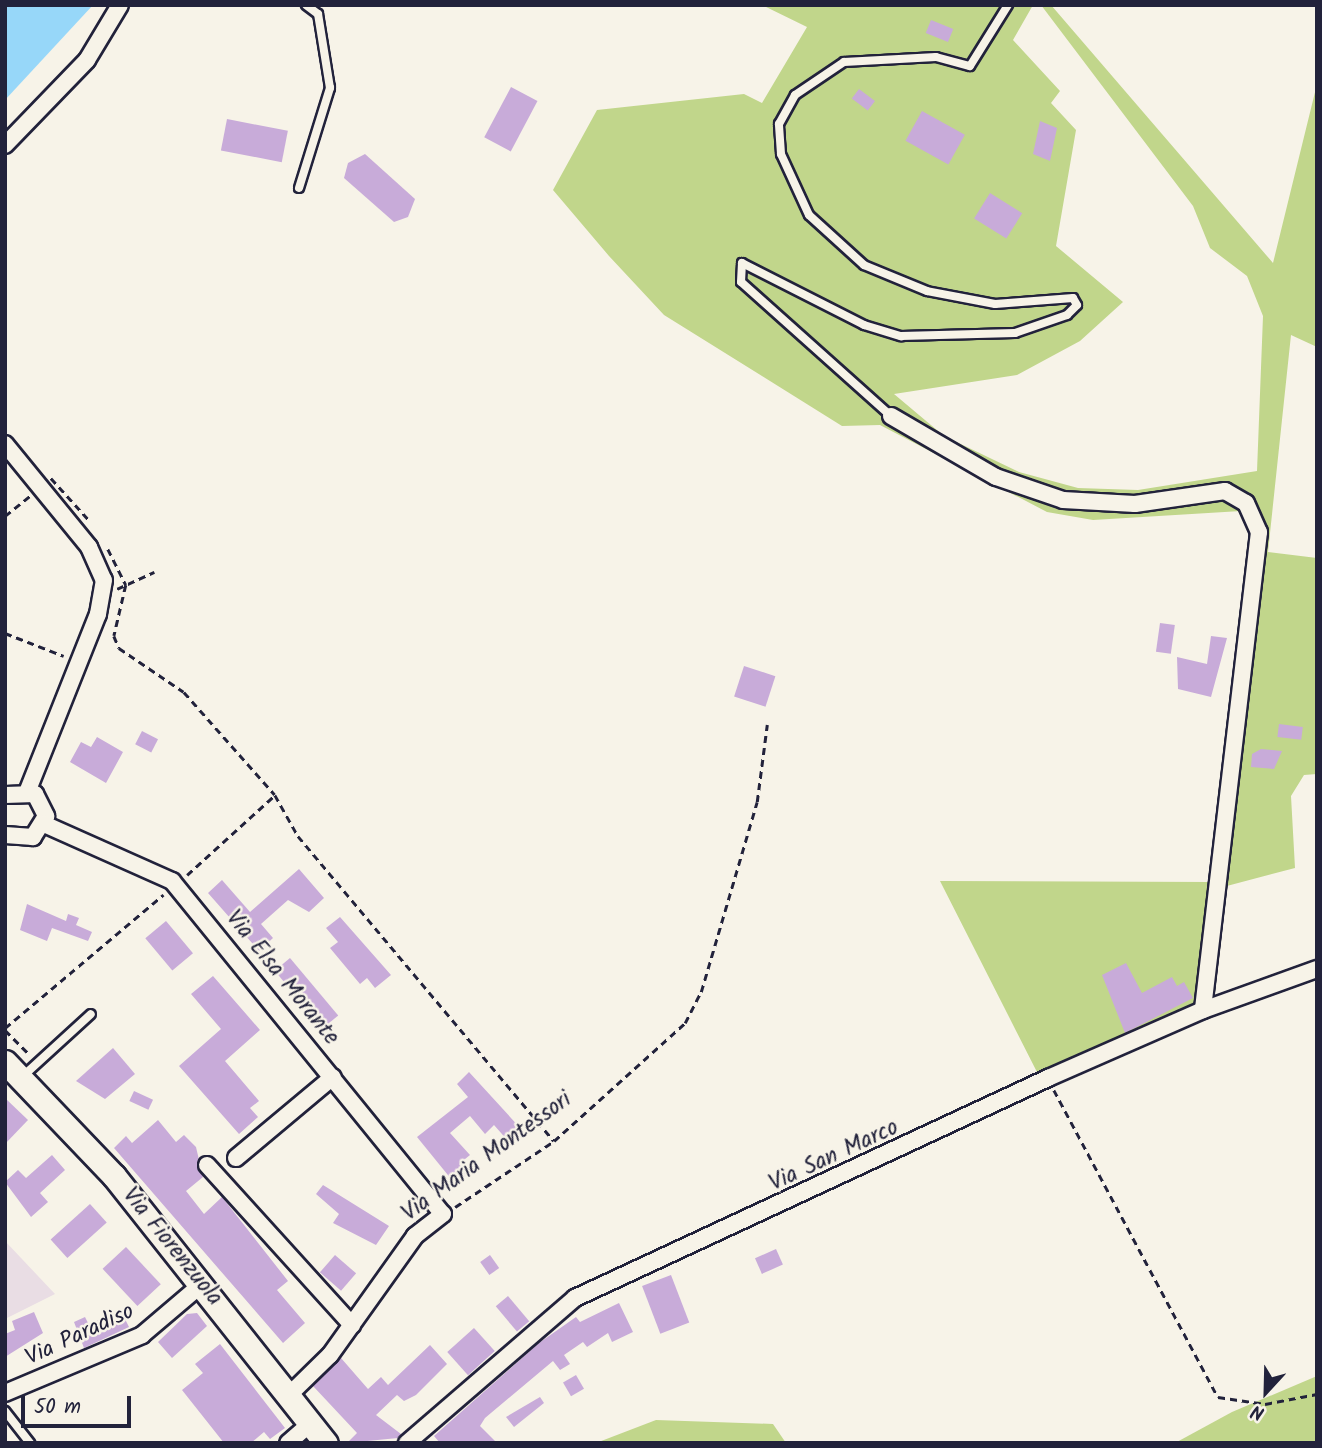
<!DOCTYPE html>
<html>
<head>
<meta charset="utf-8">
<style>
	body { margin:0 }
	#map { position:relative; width:1322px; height:1448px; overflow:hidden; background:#f7f3e8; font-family:Kalam,sans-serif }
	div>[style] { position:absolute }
	.built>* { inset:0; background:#e9dde4 }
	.green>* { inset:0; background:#c1d68b }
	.water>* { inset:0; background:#97d7f9 }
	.building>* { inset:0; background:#c8abd9; transform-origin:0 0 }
	.path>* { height:2.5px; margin-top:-1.25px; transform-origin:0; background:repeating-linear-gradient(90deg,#22223b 0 7px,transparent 0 12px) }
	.roads { filter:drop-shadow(2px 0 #22223b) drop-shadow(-2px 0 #22223b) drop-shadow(0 2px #22223b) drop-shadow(0 -2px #22223b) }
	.lane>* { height:8px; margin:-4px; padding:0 4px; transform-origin:4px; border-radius:4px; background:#f7f3e8 }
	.street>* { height:16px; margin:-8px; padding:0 8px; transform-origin:8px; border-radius:8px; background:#f7f3e8 }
	.secondary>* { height:23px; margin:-11.5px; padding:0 11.5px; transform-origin:11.5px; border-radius:11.5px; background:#f7f3e8 }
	span { translate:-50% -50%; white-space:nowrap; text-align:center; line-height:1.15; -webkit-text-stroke:5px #f7f3e8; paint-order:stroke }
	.street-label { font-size:23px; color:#22223b }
	.frame { position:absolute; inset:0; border:7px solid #22223b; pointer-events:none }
	.north { position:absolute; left:1231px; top:1357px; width:70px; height:70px; -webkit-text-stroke:5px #f7f3e8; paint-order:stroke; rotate:202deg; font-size:19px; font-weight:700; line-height:28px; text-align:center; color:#22223b }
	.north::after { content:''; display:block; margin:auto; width:24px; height:32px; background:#22223b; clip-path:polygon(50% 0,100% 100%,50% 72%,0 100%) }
	.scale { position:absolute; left:21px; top:1396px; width:110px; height:32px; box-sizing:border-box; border:4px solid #22223b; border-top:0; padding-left:9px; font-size:21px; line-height:24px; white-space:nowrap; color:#22223b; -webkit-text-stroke:5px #f7f3e8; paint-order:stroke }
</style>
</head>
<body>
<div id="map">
	<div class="built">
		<div style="clip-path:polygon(5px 1241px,55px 1294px,5px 1319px)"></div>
	</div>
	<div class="green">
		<div style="clip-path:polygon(762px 5px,1033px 5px,1013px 40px,1060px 91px,1051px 103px,1076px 130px,1056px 246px,1123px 302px,1080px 341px,1017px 375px,894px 394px,944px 436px,1019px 472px,1078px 488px,1138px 490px,1257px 471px,1263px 316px,1247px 276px,1210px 248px,1193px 206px,1041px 5px,1051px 5px,1273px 263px,1317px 84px,1317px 347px,1291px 335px,1268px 552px,1317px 558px,1317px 774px,1304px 775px,1291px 796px,1295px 868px,1223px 887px,1210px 883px,1194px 1004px,1039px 1076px,940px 881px,1210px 882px,1253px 541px,1241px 511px,1093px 520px,1047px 512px,880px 425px,842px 426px,664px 315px,609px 256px,553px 190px,597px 110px,744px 94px,762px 103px,807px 27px)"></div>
		<div style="clip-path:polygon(1317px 1376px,1317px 1443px,1175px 1443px,1232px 1412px)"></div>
		<div style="clip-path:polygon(656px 1420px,773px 1424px,786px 1443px,596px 1443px)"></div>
	</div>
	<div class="water">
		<div style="clip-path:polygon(5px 5px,93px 5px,5px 100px)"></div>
	</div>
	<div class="building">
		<div style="left:931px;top:20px;width:24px;height:14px;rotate:22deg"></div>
		<div style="left:511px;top:87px;width:30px;height:57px;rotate:28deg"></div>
		<div style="left:859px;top:89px;width:20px;height:12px;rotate:37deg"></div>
		<div style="left:922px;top:111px;width:49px;height:34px;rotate:29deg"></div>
		<div style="left:227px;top:119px;width:62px;height:32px;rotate:11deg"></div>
		<div style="clip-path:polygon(1040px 121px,1057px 128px,1050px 161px,1033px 154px)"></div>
		<div style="clip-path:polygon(365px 154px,415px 199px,408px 217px,394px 222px,344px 178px,348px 163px)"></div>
		<div style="left:990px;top:193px;width:38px;height:30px;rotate:32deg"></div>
		<div style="left:1160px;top:623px;width:15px;height:29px;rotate:8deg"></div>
		<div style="clip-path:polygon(1211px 636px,1227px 638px,1211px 697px,1178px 689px,1177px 657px,1207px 664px)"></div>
		<div style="left:744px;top:666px;width:33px;height:32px;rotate:18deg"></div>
		<div style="left:1279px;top:724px;width:24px;height:13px;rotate:7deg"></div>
		<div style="left:142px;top:731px;width:18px;height:15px;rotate:27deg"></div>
		<div style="clip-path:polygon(97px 737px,123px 752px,106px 783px,70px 762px,81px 742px,91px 747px)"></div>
		<div style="clip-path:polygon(1261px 749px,1282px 751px,1274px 769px,1251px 767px,1252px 754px)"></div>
		<div style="clip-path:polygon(299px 869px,324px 898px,309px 912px,288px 900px,261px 924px,273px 938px,259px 951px,208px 893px,222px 880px,250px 912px)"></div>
		<div style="clip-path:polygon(27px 904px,66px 921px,68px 914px,79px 918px,76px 925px,92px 932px,88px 941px,52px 928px,47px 941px,20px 930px)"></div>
		<div style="clip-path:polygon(340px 917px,391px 975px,375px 988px,367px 978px,360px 984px,330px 948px,338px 942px,326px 928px)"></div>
		<div style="left:166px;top:921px;width:42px;height:27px;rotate:50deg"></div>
		<div style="left:290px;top:958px;width:75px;height:20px;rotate:50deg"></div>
		<div style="clip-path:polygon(1126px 963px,1142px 993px,1172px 977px,1177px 986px,1184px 982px,1193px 998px,1125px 1033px,1102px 975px)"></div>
		<div style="clip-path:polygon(213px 976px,260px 1030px,225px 1061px,259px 1101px,250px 1108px,258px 1117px,239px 1134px,179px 1066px,221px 1029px,191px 994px)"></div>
		<div style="clip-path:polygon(113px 1048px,135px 1074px,105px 1099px,76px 1081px)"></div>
		<div style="clip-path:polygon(469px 1072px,522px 1130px,509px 1142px,494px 1125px,485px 1134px,470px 1116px,450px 1133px,470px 1155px,459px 1164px,468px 1174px,456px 1185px,417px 1137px,468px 1097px,457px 1084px)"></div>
		<div style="left:134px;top:1091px;width:21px;height:11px;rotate:25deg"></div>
		<div style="clip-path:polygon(5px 1098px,28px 1120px,5px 1144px)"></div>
		<div style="clip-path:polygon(158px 1120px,176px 1142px,184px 1135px,196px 1147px,203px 1177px,186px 1191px,204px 1214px,222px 1197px,288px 1281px,277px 1290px,305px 1323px,283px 1343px,114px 1148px,126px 1136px,132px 1143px)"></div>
		<div style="clip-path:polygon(52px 1155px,65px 1170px,40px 1193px,48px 1202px,31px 1217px,5px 1182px,18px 1170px,26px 1178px)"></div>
		<div style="clip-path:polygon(323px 1185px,389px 1226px,376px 1245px,333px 1223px,339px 1214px,316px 1194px)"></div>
		<div style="left:90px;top:1204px;width:25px;height:53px;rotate:48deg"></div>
		<div style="left:126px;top:1247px;width:51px;height:32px;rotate:47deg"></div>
		<div style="left:776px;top:1249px;width:17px;height:23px;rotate:66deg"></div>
		<div style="left:335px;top:1255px;width:28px;height:23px;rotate:41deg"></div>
		<div style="left:490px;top:1255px;width:16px;height:12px;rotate:55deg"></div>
		<div style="left:671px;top:1275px;width:51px;height:31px;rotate:69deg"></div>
		<div style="left:508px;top:1296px;width:33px;height:16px;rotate:50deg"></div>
		<div style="clip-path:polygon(619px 1303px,633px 1332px,612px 1342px,608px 1333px,587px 1347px,583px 1342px,564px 1355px,570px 1364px,560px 1370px,553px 1361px,485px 1418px,480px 1426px,497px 1443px,440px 1443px,434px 1436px,539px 1343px,576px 1317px,580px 1322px)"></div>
		<div style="clip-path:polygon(120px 1309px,129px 1327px,84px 1348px,74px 1322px,85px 1317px,89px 1325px)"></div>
		<div style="clip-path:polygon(34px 1312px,43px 1333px,5px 1357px,5px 1334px,15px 1330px,12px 1321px)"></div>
		<div style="clip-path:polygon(197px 1313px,207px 1326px,172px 1358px,158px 1342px,187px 1314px)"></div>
		<div style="left:474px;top:1328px;width:31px;height:36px;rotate:48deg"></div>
		<div style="clip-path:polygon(220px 1344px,285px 1428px,270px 1439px,264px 1432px,251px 1443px,224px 1443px,182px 1390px,203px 1373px,195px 1364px)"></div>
		<div style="clip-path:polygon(430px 1345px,447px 1364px,416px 1395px,404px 1401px,397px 1395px,376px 1415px,401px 1434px,398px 1438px,347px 1443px,357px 1433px,313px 1386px,341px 1358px,368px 1389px,381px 1377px,388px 1385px)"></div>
		<div style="left:576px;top:1375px;width:16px;height:15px;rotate:60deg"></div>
		<div style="clip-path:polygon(540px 1397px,544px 1403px,514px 1427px,506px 1417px)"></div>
	</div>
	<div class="path">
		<div style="left:51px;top:478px;width:57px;rotate:47.9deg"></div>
		<div style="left:5px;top:516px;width:32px;rotate:-39deg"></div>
		<div style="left:108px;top:549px;width:40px;rotate:63.4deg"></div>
		<div style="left:126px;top:585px;width:52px;rotate:103.2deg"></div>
		<div style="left:114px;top:636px;width:13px;rotate:67deg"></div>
		<div style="left:119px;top:648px;width:78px;rotate:34.1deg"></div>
		<div style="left:184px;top:692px;width:137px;rotate:48.5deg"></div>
		<div style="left:275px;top:795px;width:47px;rotate:60.7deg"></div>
		<div style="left:298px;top:836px;width:398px;rotate:50deg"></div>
		<div style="left:117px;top:589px;width:41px;rotate:-24.7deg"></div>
		<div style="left:5px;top:633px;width:63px;rotate:21.3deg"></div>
		<div style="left:187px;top:875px;width:119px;rotate:-42.3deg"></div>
		<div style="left:5px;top:1028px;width:207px;rotate:-40.1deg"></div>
		<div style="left:5px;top:1030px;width:35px;rotate:45deg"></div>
		<div style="left:1054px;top:1090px;width:348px;rotate:61.9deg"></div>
		<div style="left:1218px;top:1397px;width:48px;rotate:8.5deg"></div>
		<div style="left:1265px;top:1404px;width:53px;rotate:-10.9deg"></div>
		<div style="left:455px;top:1207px;width:119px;rotate:-33.7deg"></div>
		<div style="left:554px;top:1141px;width:176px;rotate:-42deg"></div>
		<div style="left:685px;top:1023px;width:35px;rotate:-63deg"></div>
		<div style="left:701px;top:992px;width:198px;rotate:-73.6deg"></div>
		<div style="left:757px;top:802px;width:78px;rotate:-82.6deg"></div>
	</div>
	<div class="roads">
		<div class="lane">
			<div style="left:299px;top:188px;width:105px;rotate:-72.8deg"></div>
			<div style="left:330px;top:88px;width:75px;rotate:-99.2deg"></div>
			<div style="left:318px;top:14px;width:15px;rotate:-143deg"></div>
			<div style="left:891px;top:416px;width:201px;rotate:-138.2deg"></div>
			<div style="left:741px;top:282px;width:19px;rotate:-87deg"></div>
			<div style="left:742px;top:263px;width:137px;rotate:26.9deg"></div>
			<div style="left:864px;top:325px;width:39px;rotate:17deg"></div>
			<div style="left:901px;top:336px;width:114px;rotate:-1.5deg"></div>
			<div style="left:1015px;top:333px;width:55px;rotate:-19.1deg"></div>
			<div style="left:1067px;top:315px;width:14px;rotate:-45deg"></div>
			<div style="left:1077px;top:305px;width:8px;rotate:-120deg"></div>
			<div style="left:1073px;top:298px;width:78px;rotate:175.6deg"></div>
			<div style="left:995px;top:304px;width:69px;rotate:-169.2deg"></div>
			<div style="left:927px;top:291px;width:68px;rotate:-157.6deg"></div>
			<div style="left:864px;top:265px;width:74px;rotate:-137.7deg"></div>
			<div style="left:809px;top:215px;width:67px;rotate:-114.7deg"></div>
			<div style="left:781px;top:154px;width:30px;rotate:-94deg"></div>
			<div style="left:779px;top:124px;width:33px;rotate:-61deg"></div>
			<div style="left:795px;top:95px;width:59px;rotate:-34deg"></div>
			<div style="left:844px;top:62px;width:92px;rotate:-3.1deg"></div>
			<div style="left:936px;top:57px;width:35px;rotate:15deg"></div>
			<div style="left:970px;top:66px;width:72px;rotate:-58.1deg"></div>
			<div style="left:22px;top:1077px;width:93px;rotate:-42.4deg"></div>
			<div style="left:5px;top:1411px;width:41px;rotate:52deg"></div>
		</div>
		<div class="street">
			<div style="left:5px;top:145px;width:118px;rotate:-46deg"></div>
			<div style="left:87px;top:60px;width:64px;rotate:-59deg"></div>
			<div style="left:891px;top:416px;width:121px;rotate:30.2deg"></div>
			<div style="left:996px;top:477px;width:71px;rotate:18.9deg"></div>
			<div style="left:1063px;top:500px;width:72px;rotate:3.2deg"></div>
			<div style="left:1135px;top:504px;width:91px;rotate:-8.2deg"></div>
			<div style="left:1225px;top:491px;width:24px;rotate:30deg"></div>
			<div style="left:1246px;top:503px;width:32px;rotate:66deg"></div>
			<div style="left:1259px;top:532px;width:481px;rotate:96.7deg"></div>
			<div style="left:5px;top:444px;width:133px;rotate:50.8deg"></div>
			<div style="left:89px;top:547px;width:36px;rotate:66deg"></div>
			<div style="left:104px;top:580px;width:35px;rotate:100deg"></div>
			<div style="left:98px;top:614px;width:189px;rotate:111.7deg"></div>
			<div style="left:5px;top:795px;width:30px;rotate:-2deg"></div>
			<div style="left:35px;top:794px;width:25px;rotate:63deg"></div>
			<div style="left:46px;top:816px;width:25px;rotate:122deg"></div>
			<div style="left:33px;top:837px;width:28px;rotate:-176deg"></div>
			<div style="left:44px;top:824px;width:140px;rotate:24deg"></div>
			<div style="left:172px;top:881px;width:429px;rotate:50.9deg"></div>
			<div style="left:443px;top:1214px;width:36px;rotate:142deg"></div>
			<div style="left:415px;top:1236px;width:146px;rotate:125.5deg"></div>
			<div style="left:330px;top:1355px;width:56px;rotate:135.7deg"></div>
			<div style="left:236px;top:1158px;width:126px;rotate:-39.9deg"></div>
			<div style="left:207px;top:1165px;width:216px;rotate:47.8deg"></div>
			<div style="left:5px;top:1393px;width:149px;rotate:-22.9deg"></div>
			<div style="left:142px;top:1335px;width:79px;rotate:-40.4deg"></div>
			<div style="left:288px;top:1443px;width:30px;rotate:-41deg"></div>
			<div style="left:407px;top:1443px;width:222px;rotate:-40.8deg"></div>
			<div style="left:575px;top:1298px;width:522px;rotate:-24.94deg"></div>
			<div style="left:1048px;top:1078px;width:169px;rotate:-23.7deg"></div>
			<div style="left:1203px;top:1010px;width:121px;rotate:-19.8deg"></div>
		</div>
		<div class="secondary">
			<div style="left:5px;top:1062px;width:158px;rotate:46.3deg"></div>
			<div style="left:114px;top:1176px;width:341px;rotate:51.6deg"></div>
		</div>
	</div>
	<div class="street-label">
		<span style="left:282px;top:978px;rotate:51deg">Via Elsa Morante</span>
		<span style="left:834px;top:1156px;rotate:-25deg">Via San Marco</span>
		<span style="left:487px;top:1157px;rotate:-36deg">Via Maria Montessori</span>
		<span style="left:172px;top:1247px;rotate:51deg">Via Fiorenzuola</span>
		<span style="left:80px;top:1335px;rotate:-25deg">Via Paradiso</span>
	</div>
	<div class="frame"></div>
	<div class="north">N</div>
	<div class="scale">50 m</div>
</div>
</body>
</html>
